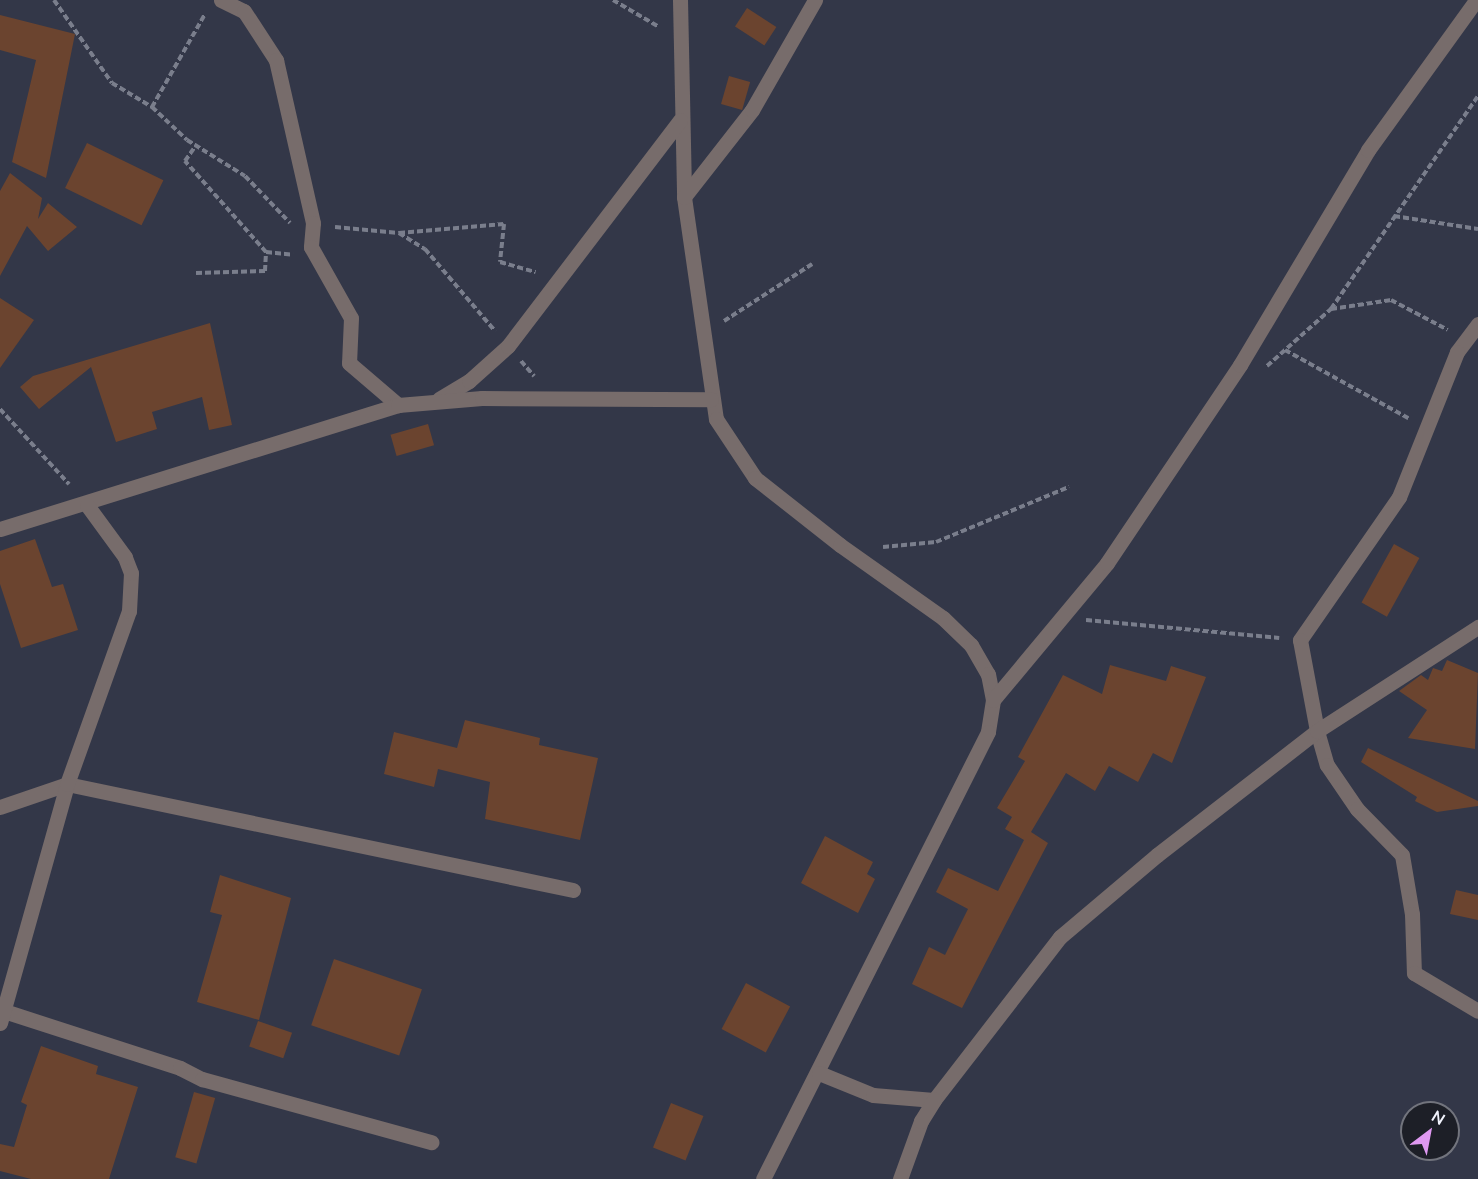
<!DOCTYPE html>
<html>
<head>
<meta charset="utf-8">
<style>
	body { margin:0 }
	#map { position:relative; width:1478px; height:1179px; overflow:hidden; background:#333748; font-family:Mulish,sans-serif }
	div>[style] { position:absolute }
	.building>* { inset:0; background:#6b442f; transform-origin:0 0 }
	.path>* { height:4px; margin-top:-2px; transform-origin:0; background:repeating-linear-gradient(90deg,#7a7e8c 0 6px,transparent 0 9px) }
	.minor>* { height:15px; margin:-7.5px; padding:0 7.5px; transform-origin:7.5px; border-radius:7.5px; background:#776c6b }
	span { translate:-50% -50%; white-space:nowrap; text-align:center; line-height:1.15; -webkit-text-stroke:4.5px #1d1f27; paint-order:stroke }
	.north { position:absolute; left:1400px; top:1101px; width:60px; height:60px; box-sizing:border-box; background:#1d1f27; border:2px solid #72747d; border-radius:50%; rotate:32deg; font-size:16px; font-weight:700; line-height:24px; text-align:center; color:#f2f4fd }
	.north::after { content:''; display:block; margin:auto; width:21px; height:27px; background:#df98f1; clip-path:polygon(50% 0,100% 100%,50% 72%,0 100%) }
</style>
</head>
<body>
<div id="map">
	<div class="building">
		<div style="left:747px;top:8px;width:35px;height:22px;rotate:33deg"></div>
		<div style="clip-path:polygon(0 15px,75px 34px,46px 178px,12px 162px,36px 60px,0 50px)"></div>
		<div style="left:729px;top:76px;width:22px;height:29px;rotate:16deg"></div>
		<div style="left:87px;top:143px;width:85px;height:50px;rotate:26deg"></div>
		<div style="clip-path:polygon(10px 173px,42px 198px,38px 219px,48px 203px,77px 227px,48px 251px,27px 226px,0 276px,0 191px)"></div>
		<div style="clip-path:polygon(0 298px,34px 320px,0 368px)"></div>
		<div style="clip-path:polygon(210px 323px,232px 425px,209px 430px,202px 397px,152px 412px,157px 429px,116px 442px,91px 367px,39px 409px,20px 387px,33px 376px)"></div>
		<div style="left:428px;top:424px;width:22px;height:39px;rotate:74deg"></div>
		<div style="clip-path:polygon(35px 539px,52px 587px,63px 584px,78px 630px,21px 648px,0 584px,0 551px)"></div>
		<div style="left:1394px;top:544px;width:29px;height:67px;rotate:29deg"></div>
		<div style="clip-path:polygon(1447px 660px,1478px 673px,1475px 749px,1408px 738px,1427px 710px,1399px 691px,1421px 675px,1428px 680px,1433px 668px,1442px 671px)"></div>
		<div style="clip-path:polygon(1110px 665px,1166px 681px,1171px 666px,1206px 677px,1172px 763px,1153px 753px,1138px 782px,1109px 766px,1095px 791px,1066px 773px,1031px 832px,1048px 843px,962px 1008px,912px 984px,929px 947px,945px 955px,968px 909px,936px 892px,948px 868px,998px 891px,1024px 840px,1005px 829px,1012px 817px,997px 808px,1025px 761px,1018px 757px,1063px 675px,1102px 694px)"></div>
		<div style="clip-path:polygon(465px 720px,540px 738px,539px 745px,598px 758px,580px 840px,485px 819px,490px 782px,438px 769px,434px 787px,384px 774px,394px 732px,457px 748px)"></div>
		<div style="clip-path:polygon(1368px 748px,1478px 801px,1478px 806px,1437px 812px,1415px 801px,1417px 797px,1361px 762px)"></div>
		<div style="clip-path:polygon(825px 836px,873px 862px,867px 874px,875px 879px,858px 913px,801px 883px)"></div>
		<div style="clip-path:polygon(220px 875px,291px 898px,259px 1020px,197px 1002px,222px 915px,210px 912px)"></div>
		<div style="clip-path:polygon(1456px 890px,1478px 895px,1478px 920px,1450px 914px)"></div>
		<div style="left:334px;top:959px;width:93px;height:70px;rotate:19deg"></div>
		<div style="left:746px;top:983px;width:50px;height:52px;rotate:28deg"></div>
		<div style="left:258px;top:1021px;width:36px;height:27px;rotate:19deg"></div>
		<div style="clip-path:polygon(41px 1046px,98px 1066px,96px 1074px,138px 1087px,109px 1179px,31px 1179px,0 1171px,0 1144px,14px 1147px,27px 1105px,21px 1102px)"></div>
		<div style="left:194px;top:1092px;width:22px;height:68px;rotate:16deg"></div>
		<div style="left:671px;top:1103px;width:35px;height:48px;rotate:22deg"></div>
	</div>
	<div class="path">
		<div style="left:54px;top:0;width:101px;rotate:55.1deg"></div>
		<div style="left:112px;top:83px;width:47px;rotate:31deg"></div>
		<div style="left:152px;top:107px;width:48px;rotate:43.3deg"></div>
		<div style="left:187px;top:140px;width:68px;rotate:31.8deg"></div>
		<div style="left:245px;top:176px;width:65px;rotate:46.2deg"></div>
		<div style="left:613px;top:0;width:53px;rotate:30.4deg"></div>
		<div style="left:152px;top:107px;width:107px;rotate:-60.3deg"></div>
		<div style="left:1394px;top:216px;width:85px;rotate:8.8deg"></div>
		<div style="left:335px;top:227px;width:64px;rotate:5.4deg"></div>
		<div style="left:399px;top:233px;width:31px;rotate:32deg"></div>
		<div style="left:425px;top:249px;width:108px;rotate:49.5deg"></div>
		<div style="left:399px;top:233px;width:105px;rotate:-4.9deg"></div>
		<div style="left:504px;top:224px;width:38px;rotate:96deg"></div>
		<div style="left:500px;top:262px;width:37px;rotate:16deg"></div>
		<div style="left:266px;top:252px;width:27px;rotate:6deg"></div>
		<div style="left:196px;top:273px;width:69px;rotate:-1.7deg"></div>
		<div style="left:265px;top:271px;width:19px;rotate:-87deg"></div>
		<div style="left:266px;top:252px;width:122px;rotate:-131.7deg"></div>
		<div style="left:185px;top:161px;width:19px;rotate:-55deg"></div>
		<div style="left:1331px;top:309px;width:61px;rotate:-8.5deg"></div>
		<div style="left:1391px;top:300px;width:64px;rotate:27.8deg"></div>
		<div style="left:724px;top:321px;width:105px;rotate:-32.9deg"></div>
		<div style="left:1285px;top:350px;width:141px;rotate:28.9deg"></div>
		<div style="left:521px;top:361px;width:20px;rotate:49deg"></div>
		<div style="left:1267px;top:366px;width:86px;rotate:-41.7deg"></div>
		<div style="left:1331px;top:309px;width:259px;rotate:-55.4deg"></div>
		<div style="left:0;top:409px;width:102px;rotate:47.4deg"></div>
		<div style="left:883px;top:547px;width:53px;rotate:-5.4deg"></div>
		<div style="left:936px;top:542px;width:144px;rotate:-22.5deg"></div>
		<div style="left:1086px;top:620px;width:194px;rotate:5.3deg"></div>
	</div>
	<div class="minor">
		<div style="left:221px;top:0;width:25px;rotate:26deg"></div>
		<div style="left:244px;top:11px;width:59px;rotate:56.9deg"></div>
		<div style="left:276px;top:60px;width:167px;rotate:77.2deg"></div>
		<div style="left:313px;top:223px;width:24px;rotate:95deg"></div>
		<div style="left:311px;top:247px;width:81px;rotate:60.6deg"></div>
		<div style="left:351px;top:318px;width:45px;rotate:92.5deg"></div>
		<div style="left:349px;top:363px;width:65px;rotate:40.6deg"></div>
		<div style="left:680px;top:0;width:197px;rotate:88.8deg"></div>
		<div style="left:684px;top:197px;width:224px;rotate:81.8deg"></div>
		<div style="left:716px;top:419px;width:71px;rotate:56.5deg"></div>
		<div style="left:755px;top:478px;width:108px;rotate:38.2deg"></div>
		<div style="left:840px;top:545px;width:126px;rotate:35.3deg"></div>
		<div style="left:943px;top:618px;width:39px;rotate:44deg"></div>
		<div style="left:971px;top:645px;width:34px;rotate:60deg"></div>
		<div style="left:988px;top:674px;width:26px;rotate:79deg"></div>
		<div style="left:993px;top:700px;width:32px;rotate:99deg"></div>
		<div style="left:988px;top:732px;width:500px;rotate:116.72deg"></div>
		<div style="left:684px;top:197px;width:110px;rotate:-52deg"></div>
		<div style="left:752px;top:110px;width:127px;rotate:-60.2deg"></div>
		<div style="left:1478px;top:324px;width:35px;rotate:127deg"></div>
		<div style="left:1457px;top:352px;width:156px;rotate:111.8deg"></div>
		<div style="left:1399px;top:497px;width:174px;rotate:124.7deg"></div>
		<div style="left:1300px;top:640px;width:93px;rotate:79.4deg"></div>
		<div style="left:1317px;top:731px;width:35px;rotate:74deg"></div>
		<div style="left:1327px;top:765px;width:53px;rotate:55.7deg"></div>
		<div style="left:1357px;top:809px;width:64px;rotate:45.6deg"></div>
		<div style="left:1402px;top:855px;width:60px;rotate:80.4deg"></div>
		<div style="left:1412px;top:914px;width:59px;rotate:88.1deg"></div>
		<div style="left:1414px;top:973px;width:74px;rotate:30.7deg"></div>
		<div style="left:439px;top:399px;width:35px;rotate:-31deg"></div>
		<div style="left:469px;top:381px;width:52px;rotate:-41.9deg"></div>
		<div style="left:508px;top:346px;width:284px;rotate:-52.7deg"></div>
		<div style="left:0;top:529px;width:417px;rotate:-17.3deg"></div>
		<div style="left:398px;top:405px;width:84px;rotate:-4.8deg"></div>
		<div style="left:482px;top:398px;width:229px;rotate:0.3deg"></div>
		<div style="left:993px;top:700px;width:178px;rotate:-50.2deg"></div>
		<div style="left:1107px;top:563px;width:239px;rotate:-56.1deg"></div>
		<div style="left:1240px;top:365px;width:250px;rotate:-59.2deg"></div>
		<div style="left:1368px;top:150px;width:185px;rotate:-54.2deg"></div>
		<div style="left:0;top:807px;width:71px;rotate:-18.9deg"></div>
		<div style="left:67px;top:784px;width:517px;rotate:11.83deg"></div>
		<div style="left:4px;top:1011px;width:185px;rotate:17.9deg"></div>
		<div style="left:180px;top:1068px;width:25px;rotate:27deg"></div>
		<div style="left:202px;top:1079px;width:238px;rotate:15.4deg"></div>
		<div style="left:0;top:1023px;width:248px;rotate:-74.3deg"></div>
		<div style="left:67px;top:784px;width:184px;rotate:-70.3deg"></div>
		<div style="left:129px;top:611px;width:38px;rotate:-87deg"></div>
		<div style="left:131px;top:573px;width:17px;rotate:-111deg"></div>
		<div style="left:125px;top:557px;width:64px;rotate:-126.2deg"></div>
		<div style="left:819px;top:1073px;width:58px;rotate:22.2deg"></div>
		<div style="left:873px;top:1095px;width:61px;rotate:4.7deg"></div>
		<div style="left:934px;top:1100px;width:206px;rotate:-52.3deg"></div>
		<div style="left:1060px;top:937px;width:127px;rotate:-40.2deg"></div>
		<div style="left:1157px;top:855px;width:202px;rotate:-37.8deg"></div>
		<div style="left:1317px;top:731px;width:192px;rotate:-32.9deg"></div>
		<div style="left:900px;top:1179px;width:62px;rotate:-70.1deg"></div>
		<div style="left:921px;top:1121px;width:25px;rotate:-58deg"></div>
	</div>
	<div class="north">N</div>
</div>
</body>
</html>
